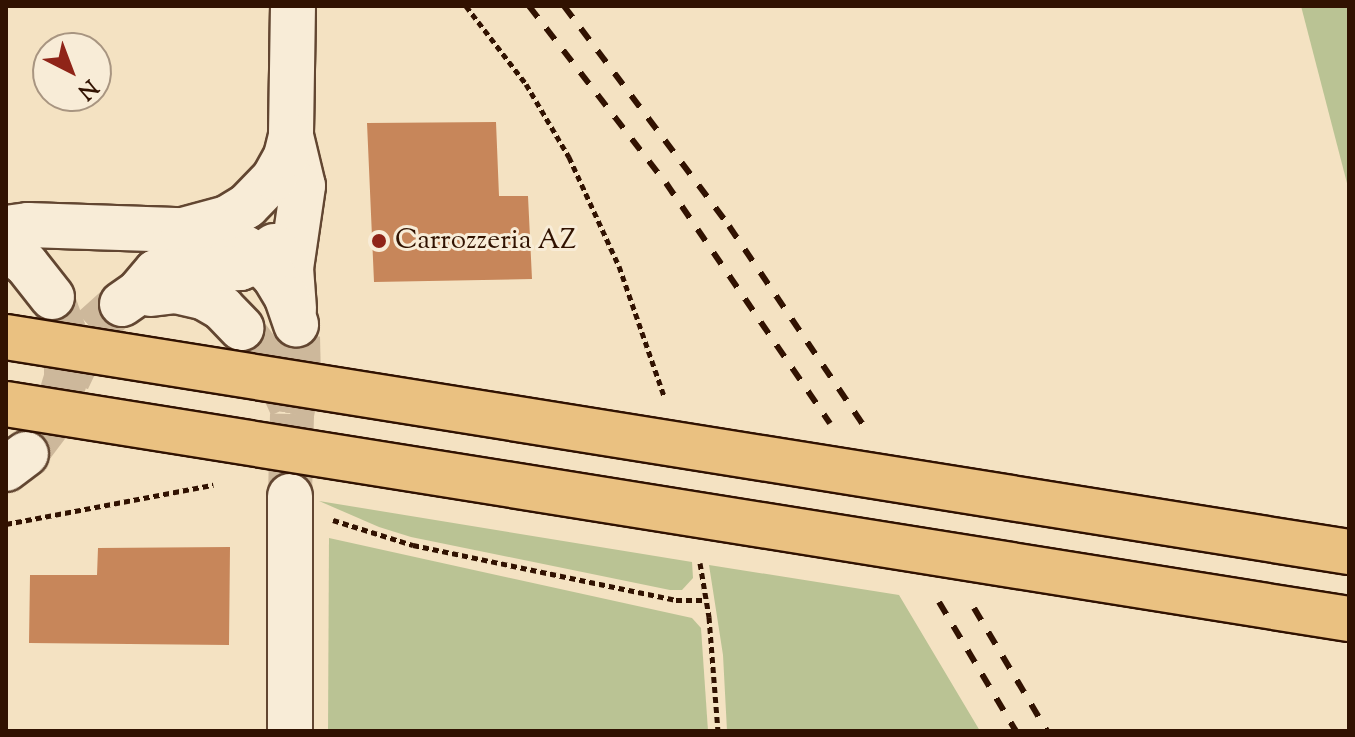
<!DOCTYPE html>
<html>
<head>
<meta charset="utf-8">
<style>
	body { margin:0 }
	#map { position:relative; width:1355px; height:737px; overflow:hidden; background:#f4e2c2; font-family:"Sorts Mill Goudy",serif }
	div>[style] { position:absolute }
	.green>* { inset:0; background:#bac394 }
	.building>* { inset:0; background:#c7865a }
	.minor-tunnel>* { height:44px; margin-top:-22px; transform-origin:0; background:repeating-linear-gradient(90deg,#cdb89b 0 44px,transparent 0 66px) }
	.path>* { height:5px; margin-top:-2.5px; transform-origin:0; background:repeating-linear-gradient(90deg,#311201 0 6px,transparent 0 10px) }
	.roads { filter:drop-shadow(2px 0 #624631) drop-shadow(-2px 0 #624631) drop-shadow(0 2px #624631) drop-shadow(0 -2px #624631) }
	.minor>* { height:44px; margin:-22px; padding:0 22px; transform-origin:22px; border-radius:22px; background:#f8ecd7 }
	.rail>* { height:6px; margin-top:-3px; transform-origin:0; background:repeating-linear-gradient(90deg,#311201 0 14px,transparent 0 28px) }
	.bridges { filter:drop-shadow(2px 0 #311201) drop-shadow(-2px 0 #311201) drop-shadow(0 2px #311201) drop-shadow(0 -2px #311201) }
	.highway-bridge>* { height:44px; margin:-22px; padding:0 22px; transform-origin:22px; border-radius:22px; background:#eac181 }
	.dots>* { width:22px; height:22px; translate:-50% -50%; box-sizing:border-box; border:4px solid #f8ecd7; border-radius:50% }
	span { translate:-50% -50%; white-space:nowrap; text-align:center; line-height:1.15; -webkit-text-stroke:6px #f8ecd7; paint-order:stroke }
	.poi-label { font-size:28px; color:#311201 }
	.left { translate:0 -50%; text-align:left }
	.frame { position:absolute; inset:0; border:8px solid #311201; pointer-events:none }
	.north { position:absolute; left:32px; top:32px; width:80px; height:80px; box-sizing:border-box; background:#f8ecd7; border:2px solid #a89581; border-radius:50%; rotate:138deg; font-size:22px; font-weight:700; line-height:32px; text-align:center; color:#311201 }
	.north::after { content:''; display:block; margin:auto; width:28px; height:36px; background:#8f2418; clip-path:polygon(50% 0,100% 100%,50% 72%,0 100%) }
</style>
</head>
<body>
<div id="map">
	<div class="green">
		<div style="clip-path:polygon(1301px 6px,1349px 6px,1348px 187px)"></div>
		<div style="clip-path:polygon(319px 501px,692px 562px,693px 578px,682px 590px,670px 590px,411px 537px,379px 527px)"></div>
		<div style="clip-path:polygon(329px 538px,692px 618px,701px 628px,708px 731px,328px 731px)"></div>
		<div style="clip-path:polygon(709px 565px,899px 595px,980px 731px,727px 731px,723px 655px)"></div>
	</div>
	<div class="building">
		<div style="clip-path:polygon(496px 122px,499px 196px,528px 196px,532px 279px,374px 282px,367px 123px)"></div>
		<div style="clip-path:polygon(230px 547px,229px 645px,29px 643px,30px 575px,97px 575px,98px 548px)"></div>
	</div>
	<div class="minor-tunnel">
		<div style="left:241px;top:328px;width:64px;rotate:53.3deg"></div>
		<div style="left:279px;top:379px;width:30px;rotate:66deg"></div>
		<div style="left:68px;top:380px;width:56px;rotate:-64.8deg"></div>
		<div style="left:92px;top:329px;width:31px;rotate:-42deg"></div>
		<div style="left:26px;top:454px;width:46px;rotate:-52.9deg"></div>
		<div style="left:54px;top:417px;width:41px;rotate:-72.9deg"></div>
		<div style="left:66px;top:378px;width:42px;rotate:-90deg"></div>
		<div style="left:66px;top:336px;width:41px;rotate:-109.7deg"></div>
		<div style="left:290px;top:496px;width:82px;rotate:-88.6deg"></div>
		<div style="left:292px;top:414px;width:35px;rotate:-78deg"></div>
		<div style="left:299px;top:380px;width:43px;rotate:-91.3deg"></div>
	</div>
	<div class="path">
		<div style="left:466px;top:6px;width:98px;rotate:52.4deg"></div>
		<div style="left:526px;top:84px;width:85px;rotate:59.5deg"></div>
		<div style="left:569px;top:157px;width:120px;rotate:65.4deg"></div>
		<div style="left:619px;top:266px;width:138px;rotate:70.9deg"></div>
		<div style="left:333px;top:520px;width:84px;rotate:17.4deg"></div>
		<div style="left:413px;top:545px;width:269px;rotate:11.8deg"></div>
		<div style="left:676px;top:600px;width:30px"></div>
		<div style="left:6px;top:524px;width:211px;rotate:-10.7deg"></div>
		<div style="left:700px;top:563px;width:55px;rotate:80.5deg"></div>
		<div style="left:709px;top:617px;width:114px;rotate:85.5deg"></div>
	</div>
	<div class="roads">
		<div class="minor">
			<div style="left:293px;top:6px;width:130px;rotate:90.9deg"></div>
			<div style="left:291px;top:136px;width:51px;rotate:76.5deg"></div>
			<div style="left:303px;top:186px;width:83px;rotate:98.3deg"></div>
			<div style="left:291px;top:268px;width:41px;rotate:85.8deg"></div>
			<div style="left:6px;top:228px;width:22px;rotate:-8deg"></div>
			<div style="left:28px;top:225px;width:147px;rotate:1.9deg"></div>
			<div style="left:175px;top:230px;width:51px;rotate:7.8deg"></div>
			<div style="left:226px;top:237px;width:24px;rotate:30deg"></div>
			<div style="left:247px;top:249px;width:38px;rotate:45deg"></div>
			<div style="left:274px;top:276px;width:26px;rotate:59deg"></div>
			<div style="left:287px;top:298px;width:28px;rotate:71deg"></div>
			<div style="left:183px;top:230px;width:46px;rotate:-15.3deg"></div>
			<div style="left:227px;top:218px;width:23px;rotate:-31deg"></div>
			<div style="left:247px;top:206px;width:39px;rotate:-46deg"></div>
			<div style="left:274px;top:178px;width:25px;rotate:-61deg"></div>
			<div style="left:286px;top:156px;width:21px;rotate:-76deg"></div>
			<div style="left:6px;top:249px;width:25px;rotate:37deg"></div>
			<div style="left:26px;top:264px;width:42px;rotate:51.8deg"></div>
			<div style="left:151px;top:294px;width:25px;rotate:-7deg"></div>
			<div style="left:176px;top:291px;width:28px;rotate:13deg"></div>
			<div style="left:203px;top:297px;width:22px;rotate:30deg"></div>
			<div style="left:222px;top:308px;width:28px;rotate:46deg"></div>
			<div style="left:122px;top:304px;width:21px;rotate:-35deg"></div>
			<div style="left:139px;top:292px;width:26px;rotate:-50deg"></div>
			<div style="left:156px;top:272px;width:84px;rotate:-2.7deg"></div>
			<div style="left:240px;top:268px;width:16px;rotate:-22deg"></div>
			<div style="left:255px;top:262px;width:25px;rotate:-40deg"></div>
			<div style="left:6px;top:469px;width:25px;rotate:-37deg"></div>
			<div style="left:290px;top:731px;width:235px;rotate:-90deg"></div>
		</div>
	</div>
	<div class="rail">
		<div style="left:529px;top:6px;width:224px;rotate:52.3deg"></div>
		<div style="left:666px;top:183px;width:291px;rotate:55.7deg"></div>
		<div style="left:564px;top:6px;width:275px;rotate:53.1deg"></div>
		<div style="left:729px;top:226px;width:245px;rotate:56deg"></div>
		<div style="left:939px;top:602px;width:150px;rotate:59.2deg"></div>
		<div style="left:974px;top:608px;width:143px;rotate:59.3deg"></div>
	</div>
	<div class="bridges">
		<div class="highway-bridge">
			<div style="left:6px;top:337px;width:1360px;rotate:9.1deg"></div>
			<div style="left:6px;top:404px;width:1360px;rotate:9.1deg"></div>
		</div>
	</div>
	<div class="dots">
		<div style="left:379px;top:241px;background:#8f2418"></div>
	</div>
	<div class="poi-label">
		<span class="left" style="left:395px;top:241px">Carrozzeria AZ</span>
	</div>
	<div class="frame"></div>
	<div class="north">N</div>
</div>
</body>
</html>
